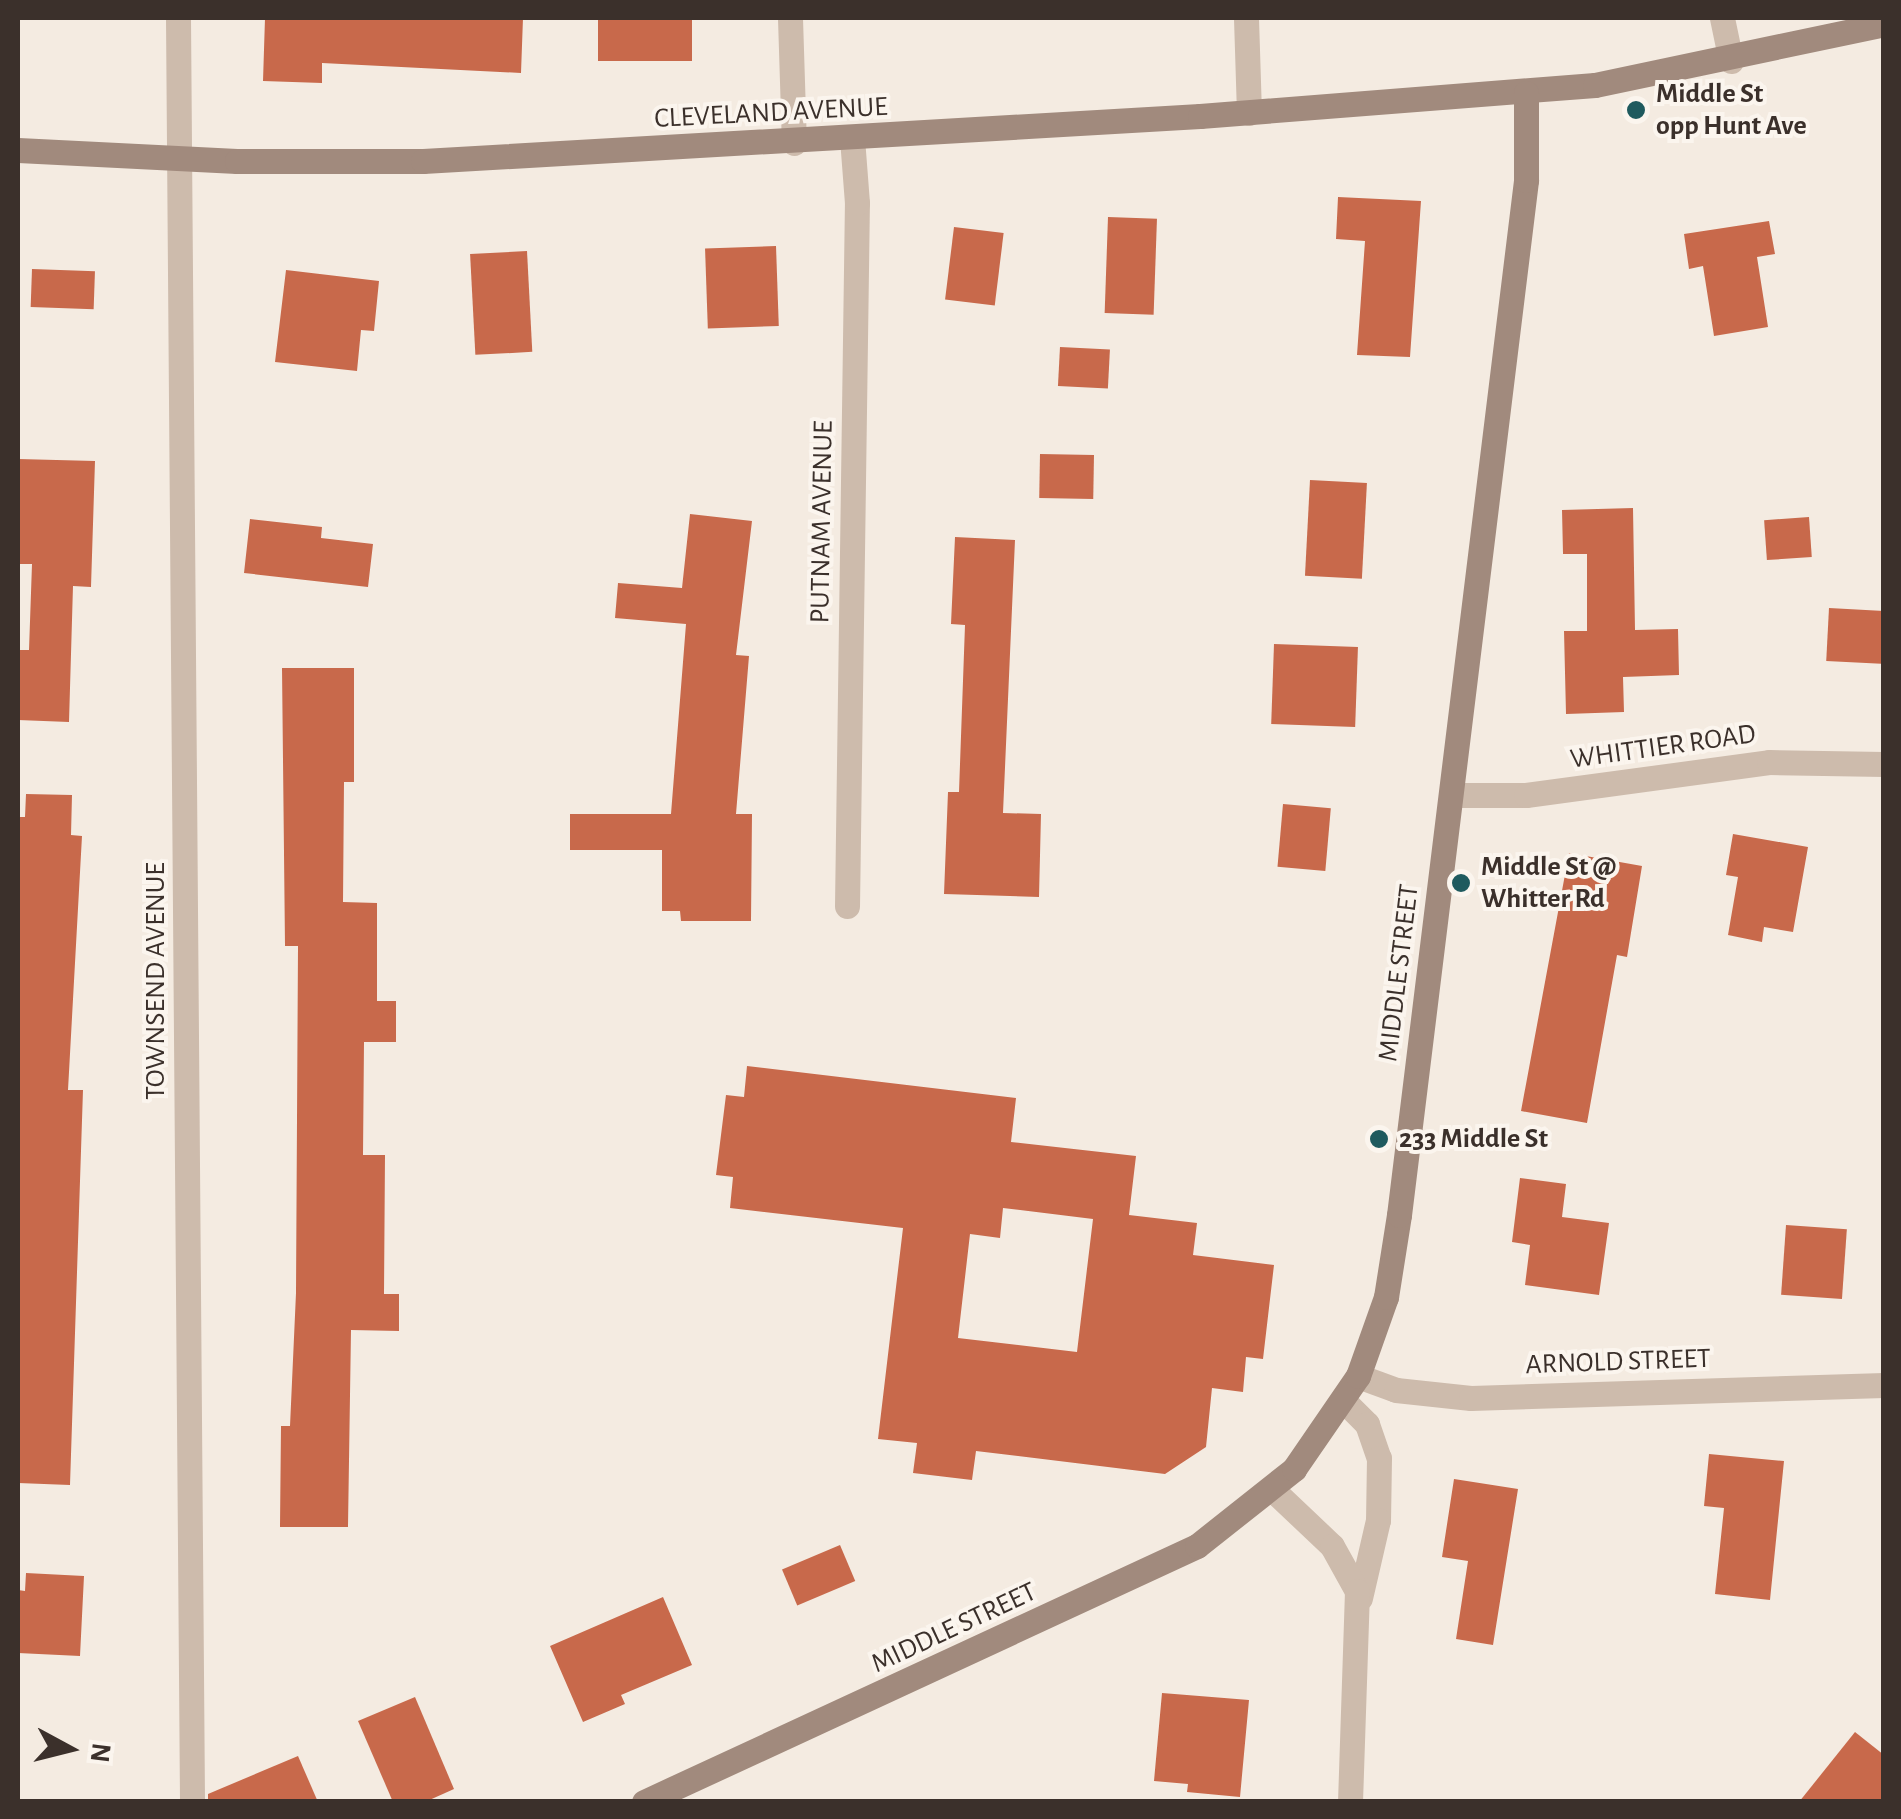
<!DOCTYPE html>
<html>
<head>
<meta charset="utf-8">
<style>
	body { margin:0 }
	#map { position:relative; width:1901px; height:1819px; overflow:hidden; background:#f4ebe1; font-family:"Alegreya Sans",sans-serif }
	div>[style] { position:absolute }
	.building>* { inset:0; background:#c8694b; transform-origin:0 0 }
	.street>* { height:25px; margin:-12.5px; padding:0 12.5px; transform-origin:12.5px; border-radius:12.5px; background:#cdbbac }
	.secondary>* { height:25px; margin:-12.5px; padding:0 12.5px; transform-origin:12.5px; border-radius:12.5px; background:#a18a7d }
	.dots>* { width:28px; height:28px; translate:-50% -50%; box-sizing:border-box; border:5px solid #fbf5ee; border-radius:50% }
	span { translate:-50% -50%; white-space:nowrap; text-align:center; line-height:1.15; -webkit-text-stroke:8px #fbf5ee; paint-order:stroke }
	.poi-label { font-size:28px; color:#3b302b; font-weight:700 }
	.left { translate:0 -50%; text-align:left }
	.street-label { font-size:28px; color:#3b302b }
	.frame { position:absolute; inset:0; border:20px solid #3b302b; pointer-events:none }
	.north { position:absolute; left:20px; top:1699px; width:100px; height:100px; -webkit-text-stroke:8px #fbf5ee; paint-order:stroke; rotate:97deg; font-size:28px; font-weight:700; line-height:40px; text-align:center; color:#3b302b }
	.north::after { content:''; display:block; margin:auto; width:35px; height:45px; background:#3b302b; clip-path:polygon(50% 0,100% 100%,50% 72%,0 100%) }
</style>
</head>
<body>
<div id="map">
	<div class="building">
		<div style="clip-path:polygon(265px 18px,523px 18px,521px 73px,322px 63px,322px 83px,263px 81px)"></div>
		<div style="left:598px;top:18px;width:94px;height:43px"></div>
		<div style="clip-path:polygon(1338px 197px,1421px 201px,1410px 357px,1357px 355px,1365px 241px,1336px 239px)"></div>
		<div style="left:1108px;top:217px;width:49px;height:96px;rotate:2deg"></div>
		<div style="clip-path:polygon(1769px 221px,1775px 254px,1757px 257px,1768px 327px,1714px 336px,1703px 266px,1689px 269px,1684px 234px)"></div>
		<div style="left:954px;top:227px;width:50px;height:73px;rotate:7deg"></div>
		<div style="left:776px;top:246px;width:80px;height:71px;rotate:88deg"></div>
		<div style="left:527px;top:251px;width:101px;height:57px;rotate:87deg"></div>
		<div style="left:32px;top:269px;width:63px;height:38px;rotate:2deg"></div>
		<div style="clip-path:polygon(286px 270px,379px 281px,374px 331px,361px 330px,357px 371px,275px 362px)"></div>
		<div style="left:1060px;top:347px;width:50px;height:39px;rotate:3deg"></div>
		<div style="left:1040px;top:454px;width:54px;height:44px;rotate:1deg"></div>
		<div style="clip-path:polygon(18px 459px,95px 461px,91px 587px,73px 586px,69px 722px,18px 720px,18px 650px,29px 650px,32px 564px,18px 564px)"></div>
		<div style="left:1310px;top:480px;width:57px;height:96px;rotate:3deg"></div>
		<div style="clip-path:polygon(1633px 508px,1635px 630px,1678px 629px,1679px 675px,1623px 677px,1624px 712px,1566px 714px,1564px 631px,1587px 631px,1587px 554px,1563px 554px,1562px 510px)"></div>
		<div style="clip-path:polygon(690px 514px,752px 521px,736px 655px,749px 656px,736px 814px,752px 814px,751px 921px,681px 921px,680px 911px,662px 911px,662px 850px,570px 850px,570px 814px,671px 814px,686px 624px,615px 618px,618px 583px,682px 588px)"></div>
		<div style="left:1809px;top:517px;width:40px;height:45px;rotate:86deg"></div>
		<div style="clip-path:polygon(250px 519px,322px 527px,321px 538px,373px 544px,368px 587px,244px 573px)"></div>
		<div style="clip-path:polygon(955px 537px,1015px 540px,1003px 813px,1041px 814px,1039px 897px,944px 894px,948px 792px,959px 792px,965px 625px,951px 624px)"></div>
		<div style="left:1829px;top:608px;width:55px;height:53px;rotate:3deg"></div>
		<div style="left:1274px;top:644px;width:84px;height:80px;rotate:2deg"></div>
		<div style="clip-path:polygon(282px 668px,354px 668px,354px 782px,344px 782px,343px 902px,377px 903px,377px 1001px,396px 1001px,396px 1042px,364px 1042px,363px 1155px,385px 1155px,384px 1294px,399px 1294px,399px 1331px,351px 1330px,348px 1527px,280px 1527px,281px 1426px,290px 1426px,296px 1293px,298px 946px,285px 946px)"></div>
		<div style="clip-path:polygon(26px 794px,72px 795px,71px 835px,82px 836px,68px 1090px,83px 1090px,70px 1485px,18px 1483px,18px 817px,25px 817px)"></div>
		<div style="left:1283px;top:804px;width:48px;height:63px;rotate:5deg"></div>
		<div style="clip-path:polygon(1733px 834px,1808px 847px,1793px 932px,1764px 927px,1762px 942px,1728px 935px,1738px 877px,1726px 875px)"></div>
		<div style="clip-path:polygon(1569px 853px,1642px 866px,1627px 957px,1617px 955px,1587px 1123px,1521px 1111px)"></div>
		<div style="clip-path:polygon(evenodd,747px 1066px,1016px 1098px,1011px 1142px,1136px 1156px,1129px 1215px,1197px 1223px,1193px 1255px,1274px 1265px,1263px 1359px,1246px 1357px,1243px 1392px,1212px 1388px,1206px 1447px,1165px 1474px,976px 1451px,972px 1480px,913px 1473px,917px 1443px,878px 1439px,903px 1228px,730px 1208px,733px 1177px,716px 1175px,726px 1095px,744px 1097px,747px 1066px,1003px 1208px,1093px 1219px,1077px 1352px,958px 1338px,970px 1234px,1000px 1238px,1003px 1208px)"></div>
		<div style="clip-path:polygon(1520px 1178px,1566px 1184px,1562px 1217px,1609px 1223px,1599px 1295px,1525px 1285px,1530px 1245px,1512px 1242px)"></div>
		<div style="left:1786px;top:1225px;width:61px;height:70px;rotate:4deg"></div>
		<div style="clip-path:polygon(1709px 1454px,1784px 1461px,1770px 1600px,1715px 1594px,1724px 1508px,1704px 1506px)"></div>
		<div style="clip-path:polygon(1454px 1479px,1518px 1489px,1493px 1645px,1456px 1639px,1468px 1561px,1442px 1557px)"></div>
		<div style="left:840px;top:1545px;width:39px;height:63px;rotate:67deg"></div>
		<div style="clip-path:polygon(26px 1573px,84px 1576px,80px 1656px,18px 1653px,18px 1590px,25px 1591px)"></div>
		<div style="clip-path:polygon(663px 1597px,692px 1665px,621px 1695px,625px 1704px,583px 1722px,550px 1646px)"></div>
		<div style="clip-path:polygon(1162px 1693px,1249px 1700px,1240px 1797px,1187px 1792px,1188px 1784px,1154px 1781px)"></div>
		<div style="clip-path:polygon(415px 1697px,454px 1789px,425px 1802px,393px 1802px,358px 1721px)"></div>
		<div style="clip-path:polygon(1855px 1732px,1884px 1755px,1884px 1802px,1799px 1802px)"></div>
		<div style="clip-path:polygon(298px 1756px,318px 1802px,208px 1802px,208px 1794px)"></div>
	</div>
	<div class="street">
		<div style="left:178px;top:18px;width:1784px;rotate:89.55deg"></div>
		<div style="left:790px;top:18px;width:125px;rotate:88.2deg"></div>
		<div style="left:1246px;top:18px;width:95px;rotate:88.2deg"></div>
		<div style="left:1722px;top:18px;width:44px;rotate:78.2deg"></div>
		<div style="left:1451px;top:795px;width:75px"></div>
		<div style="left:1526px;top:795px;width:245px;rotate:-7.7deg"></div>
		<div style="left:1769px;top:762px;width:115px;rotate:1deg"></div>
		<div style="left:847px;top:906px;width:703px;rotate:-89.19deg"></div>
		<div style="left:857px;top:203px;width:65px;rotate:-94.4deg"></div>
		<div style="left:1358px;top:1376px;width:40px;rotate:20.2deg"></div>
		<div style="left:1396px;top:1390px;width:75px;rotate:6.1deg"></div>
		<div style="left:1471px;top:1398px;width:413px;rotate:-1.8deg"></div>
		<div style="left:1345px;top:1402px;width:31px;rotate:45deg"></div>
		<div style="left:1367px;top:1424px;width:36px;rotate:71deg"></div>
		<div style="left:1379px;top:1458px;width:62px;rotate:90.9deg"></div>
		<div style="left:1378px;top:1520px;width:80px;rotate:103deg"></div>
		<div style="left:1273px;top:1490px;width:81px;rotate:43.5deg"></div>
		<div style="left:1332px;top:1546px;width:51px;rotate:60.9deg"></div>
		<div style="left:1357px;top:1591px;width:211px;rotate:91.9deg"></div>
	</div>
	<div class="secondary">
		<div style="left:18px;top:150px;width:219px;rotate:2.9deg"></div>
		<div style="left:237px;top:161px;width:186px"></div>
		<div style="left:423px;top:161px;width:778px;rotate:-3.31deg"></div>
		<div style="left:1200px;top:116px;width:396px;rotate:-4.5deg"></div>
		<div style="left:1595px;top:85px;width:295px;rotate:-11.9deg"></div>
		<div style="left:644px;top:1802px;width:609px;rotate:-24.84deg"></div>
		<div style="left:1197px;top:1546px;width:124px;rotate:-38.4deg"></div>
		<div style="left:1294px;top:1469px;width:113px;rotate:-55.5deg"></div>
		<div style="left:1358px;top:1376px;width:84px;rotate:-70.5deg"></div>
		<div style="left:1386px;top:1297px;width:83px;rotate:-81deg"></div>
		<div style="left:1399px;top:1215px;width:1043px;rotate:-83deg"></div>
		<div style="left:1526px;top:180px;width:87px;rotate:-90deg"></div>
	</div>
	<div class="dots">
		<div style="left:1636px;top:110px;background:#1f5a5e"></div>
		<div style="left:1461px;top:883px;background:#1f5a5e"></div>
		<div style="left:1379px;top:1139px;background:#1f5a5e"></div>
	</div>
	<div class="poi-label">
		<span class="left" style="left:1656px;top:110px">Middle St<br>opp Hunt Ave</span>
		<span class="left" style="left:1481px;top:883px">Middle St @<br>Whitter Rd</span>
		<span class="left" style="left:1399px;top:1139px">233 Middle St</span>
	</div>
	<div class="street-label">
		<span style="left:771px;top:113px;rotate:-3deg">CLEVELAND AVENUE</span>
		<span style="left:822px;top:522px;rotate:-89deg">PUTNAM AVENUE</span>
		<span style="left:1663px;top:747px;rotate:-8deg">WHITTIER ROAD</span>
		<span style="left:1399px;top:973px;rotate:-83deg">MIDDLE STREET</span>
		<span style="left:156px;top:981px;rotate:-90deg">TOWNSEND AVENUE</span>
		<span style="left:1618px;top:1362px;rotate:-2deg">ARNOLD STREET</span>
		<span style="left:954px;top:1628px;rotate:-25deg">MIDDLE STREET</span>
	</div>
	<div class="frame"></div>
	<div class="north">N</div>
</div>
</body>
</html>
